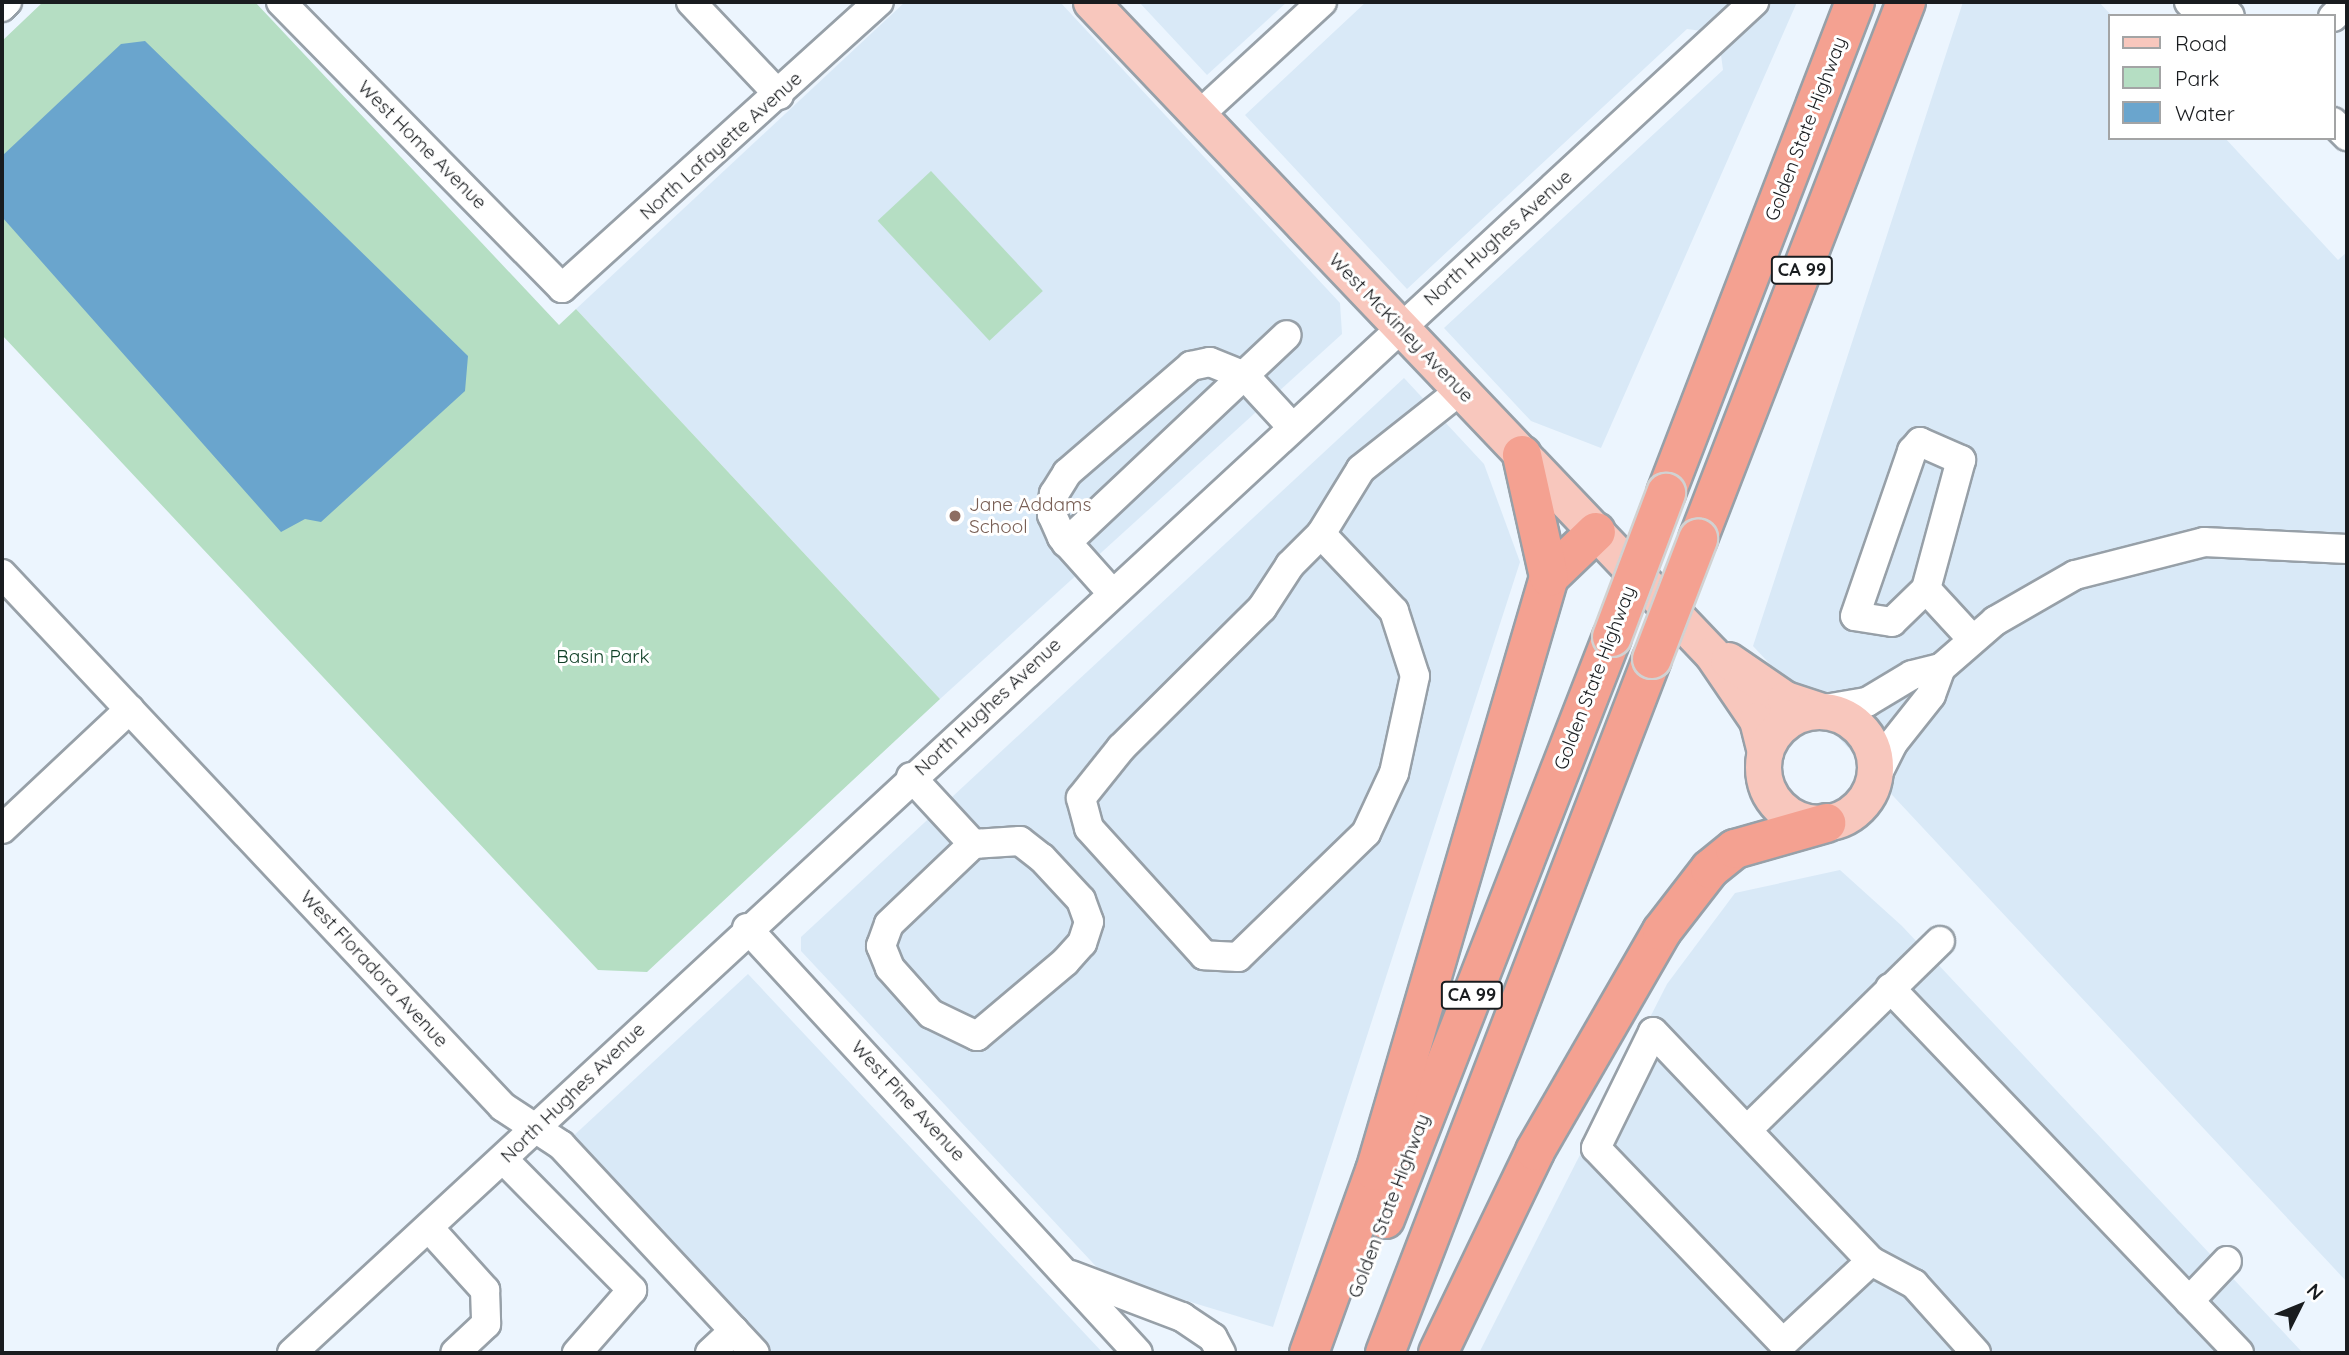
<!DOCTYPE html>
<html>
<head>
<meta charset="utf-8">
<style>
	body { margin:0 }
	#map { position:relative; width:2349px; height:1355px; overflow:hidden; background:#ecf5fe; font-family:Quicksand,sans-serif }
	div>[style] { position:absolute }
	.built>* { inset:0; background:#d9e9f7 }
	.green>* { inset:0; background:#b5dec3; transform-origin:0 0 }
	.water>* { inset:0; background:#6aa5cd }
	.roads { filter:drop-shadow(2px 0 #97a0a8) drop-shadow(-2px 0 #97a0a8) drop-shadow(0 2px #97a0a8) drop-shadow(0 -2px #97a0a8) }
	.minor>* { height:28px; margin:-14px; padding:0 14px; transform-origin:14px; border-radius:14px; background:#fff }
	.major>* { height:35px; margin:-17.5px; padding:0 17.5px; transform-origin:17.5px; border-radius:17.5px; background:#f8c7bd }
	.major>.ring { margin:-17.5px; padding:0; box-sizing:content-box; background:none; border:35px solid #f8c7bd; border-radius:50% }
	.highway>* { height:38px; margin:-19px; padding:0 19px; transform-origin:19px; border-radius:19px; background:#f4a191 }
	.bridges { filter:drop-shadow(2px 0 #d1d2d2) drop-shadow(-2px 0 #d1d2d2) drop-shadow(0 2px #d1d2d2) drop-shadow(0 -2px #d1d2d2) }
	.highway-bridge>* { height:38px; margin:-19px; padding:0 19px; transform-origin:19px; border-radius:19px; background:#f4a191 }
	.dots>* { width:19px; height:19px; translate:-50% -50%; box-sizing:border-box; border:4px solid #fff; border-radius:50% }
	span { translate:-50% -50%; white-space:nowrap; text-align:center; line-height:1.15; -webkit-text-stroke:6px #fff; paint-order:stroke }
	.shield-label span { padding:2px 5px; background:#fff; border:2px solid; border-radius:5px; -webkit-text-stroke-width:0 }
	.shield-label { font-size:18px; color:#191c1f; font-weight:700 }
	.street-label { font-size:19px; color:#191c1f }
	.education-label { font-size:19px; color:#785e54 }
	.left { translate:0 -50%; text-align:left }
	.park-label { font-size:19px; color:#114128 }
	.frame { position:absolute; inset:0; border:4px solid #191c1f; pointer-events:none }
	.legend { position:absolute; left:2108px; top:14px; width:228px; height:126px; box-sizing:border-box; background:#fff; border:2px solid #a3a4a5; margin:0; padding:9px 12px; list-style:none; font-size:21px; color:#191c1f }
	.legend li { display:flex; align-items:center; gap:14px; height:35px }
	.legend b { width:35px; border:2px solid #a3a4a5 }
	.north { position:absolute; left:2265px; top:1271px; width:70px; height:70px; -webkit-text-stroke:5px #fff; paint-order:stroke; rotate:47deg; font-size:19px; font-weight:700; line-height:28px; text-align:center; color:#191c1f }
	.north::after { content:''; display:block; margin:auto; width:24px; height:32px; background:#191c1f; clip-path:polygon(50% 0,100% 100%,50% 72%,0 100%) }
</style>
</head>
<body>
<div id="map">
	<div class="built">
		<div style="clip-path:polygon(905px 2px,1060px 2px,1340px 303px,1342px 334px,940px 699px,576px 309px)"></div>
		<div style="clip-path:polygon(1139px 2px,1287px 2px,1207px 75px)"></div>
		<div style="clip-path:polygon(1366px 2px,1797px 2px,1601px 448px,1531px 421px,1444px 328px,1723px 70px,1720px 47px,1702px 31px,1687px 29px,1407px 289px,1245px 115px)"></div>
		<div style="clip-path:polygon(1963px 2px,2099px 2px,2112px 16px,2109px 138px,2225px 138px,2338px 260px,2347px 252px,2347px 1282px,1753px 646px)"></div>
		<div style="clip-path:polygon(1404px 378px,1484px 464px,1520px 562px,1273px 1327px,1105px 1276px,801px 951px,801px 937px)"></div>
		<div style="clip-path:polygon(1840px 870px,1902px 926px,2303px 1353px,1479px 1353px,1667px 984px,1735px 893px)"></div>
		<div style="clip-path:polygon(748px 974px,1103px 1353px,769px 1353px,569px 1140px)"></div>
	</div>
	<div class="green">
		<div style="clip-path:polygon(43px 2px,255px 2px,559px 325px,576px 309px,940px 699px,647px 972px,598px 970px,2px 335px,2px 41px)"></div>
		<div style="left:931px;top:171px;width:164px;height:73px;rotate:47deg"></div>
	</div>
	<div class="water">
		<div style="clip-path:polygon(145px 41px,468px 356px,465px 391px,321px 522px,305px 519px,281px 532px,2px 217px,2px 156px,121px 44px)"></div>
	</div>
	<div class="roads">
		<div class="minor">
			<div style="left:281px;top:2px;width:401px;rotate:45.5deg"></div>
			<div style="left:562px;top:288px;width:427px;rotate:-42.1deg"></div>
			<div style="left:691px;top:2px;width:128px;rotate:46.6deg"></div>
			<div style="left:2189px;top:2px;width:18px;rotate:45deg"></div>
			<div style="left:2202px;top:15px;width:23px;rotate:-13deg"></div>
			<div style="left:2224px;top:10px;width:8px;rotate:45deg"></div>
			<div style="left:2px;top:7px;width:7px;rotate:-45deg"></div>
			<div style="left:2333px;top:17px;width:20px;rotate:-45deg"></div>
			<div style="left:1199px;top:115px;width:167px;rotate:-42.6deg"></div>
			<div style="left:2333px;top:122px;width:20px;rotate:45deg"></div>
			<div style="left:1321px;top:534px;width:106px;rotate:46.5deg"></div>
			<div style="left:1394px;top:611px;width:68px;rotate:72.1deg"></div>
			<div style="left:1415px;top:676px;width:99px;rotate:102.2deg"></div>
			<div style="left:1394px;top:773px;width:66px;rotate:115deg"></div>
			<div style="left:1366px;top:833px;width:178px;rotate:135.9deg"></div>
			<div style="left:1238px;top:957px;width:34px;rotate:-177deg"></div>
			<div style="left:1204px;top:955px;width:171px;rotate:-132.2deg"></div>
			<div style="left:1089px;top:828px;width:31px;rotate:-105deg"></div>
			<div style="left:1081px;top:798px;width:64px;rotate:-51.3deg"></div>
			<div style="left:1121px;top:748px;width:199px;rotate:-44.8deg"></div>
			<div style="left:1262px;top:608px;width:51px;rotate:-56.9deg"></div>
			<div style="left:1290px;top:565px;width:44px;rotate:-45deg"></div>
			<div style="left:1321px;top:534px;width:76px;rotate:-58.4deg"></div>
			<div style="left:1361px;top:469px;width:129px;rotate:-38.4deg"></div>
			<div style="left:1066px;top:543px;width:303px;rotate:-43.3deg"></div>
			<div style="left:2px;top:574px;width:731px;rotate:46.77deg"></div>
			<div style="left:503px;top:1107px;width:69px;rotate:33.2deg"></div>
			<div style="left:561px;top:1145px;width:284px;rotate:47deg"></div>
			<div style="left:1926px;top:589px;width:47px;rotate:135.9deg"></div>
			<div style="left:1892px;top:622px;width:37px;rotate:-171deg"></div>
			<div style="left:1855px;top:616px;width:175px;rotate:-70.9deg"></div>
			<div style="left:1912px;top:451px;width:12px;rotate:-48deg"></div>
			<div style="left:1920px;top:442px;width:45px;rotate:23.7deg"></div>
			<div style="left:1961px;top:460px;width:134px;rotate:105.2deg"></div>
			<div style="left:1926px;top:589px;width:68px;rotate:47.4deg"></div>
			<div style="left:1112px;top:593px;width:75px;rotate:-131.8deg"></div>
			<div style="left:1062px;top:537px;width:24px;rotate:-114deg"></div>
			<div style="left:1052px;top:515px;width:21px;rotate:-85deg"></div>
			<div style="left:1054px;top:494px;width:25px;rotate:-58deg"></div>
			<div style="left:1067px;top:473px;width:164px;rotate:-40.8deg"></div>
			<div style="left:1191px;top:366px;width:19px;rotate:-12deg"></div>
			<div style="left:1210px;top:362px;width:38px;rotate:22deg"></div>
			<div style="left:1245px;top:376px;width:69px;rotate:47.3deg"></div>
			<div style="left:1819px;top:710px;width:49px;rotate:-9.5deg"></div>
			<div style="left:1867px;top:702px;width:52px;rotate:-31deg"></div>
			<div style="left:1912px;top:675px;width:30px;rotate:-14deg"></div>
			<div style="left:911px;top:777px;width:91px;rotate:47.2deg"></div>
			<div style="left:973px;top:844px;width:47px;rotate:-3.7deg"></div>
			<div style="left:1020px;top:841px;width:28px;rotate:38deg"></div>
			<div style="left:1042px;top:858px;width:57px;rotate:47.1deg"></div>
			<div style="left:1081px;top:900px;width:23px;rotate:70deg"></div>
			<div style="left:1089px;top:922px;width:22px;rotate:108deg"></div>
			<div style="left:1082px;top:943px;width:25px;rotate:132deg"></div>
			<div style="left:1065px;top:962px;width:115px;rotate:139.9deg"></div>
			<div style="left:977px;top:1036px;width:51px;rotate:-154.4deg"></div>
			<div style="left:931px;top:1014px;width:62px;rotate:-131.7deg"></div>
			<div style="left:890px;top:968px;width:24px;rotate:-112deg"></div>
			<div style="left:881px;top:946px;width:23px;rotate:-70deg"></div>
			<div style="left:889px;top:924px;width:116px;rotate:-43.6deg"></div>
			<div style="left:1874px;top:781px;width:42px;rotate:-63.4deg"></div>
			<div style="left:1893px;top:743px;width:61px;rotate:-51.6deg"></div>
			<div style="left:1931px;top:695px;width:29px;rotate:-70deg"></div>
			<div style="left:1941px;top:668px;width:72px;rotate:-41deg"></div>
			<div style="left:1995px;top:621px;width:92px;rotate:-29.9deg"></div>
			<div style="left:2075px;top:575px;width:133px;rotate:-14.3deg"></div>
			<div style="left:2204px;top:542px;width:143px;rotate:2.8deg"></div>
			<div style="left:2px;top:829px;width:175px;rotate:-43.2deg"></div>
			<div style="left:747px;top:928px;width:577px;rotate:47.39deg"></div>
			<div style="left:1890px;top:988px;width:505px;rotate:46.28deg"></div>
			<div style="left:1747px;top:1130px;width:270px;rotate:-44.4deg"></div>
			<div style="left:503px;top:1159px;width:184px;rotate:45.4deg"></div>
			<div style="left:632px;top:1290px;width:84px;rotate:131.1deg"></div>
			<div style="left:429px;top:1228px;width:84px;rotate:47.9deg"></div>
			<div style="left:485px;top:1290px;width:34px;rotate:88deg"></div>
			<div style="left:486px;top:1324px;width:42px;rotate:136.9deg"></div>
			<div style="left:1871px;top:1261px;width:120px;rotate:137deg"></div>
			<div style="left:1783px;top:1343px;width:270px;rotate:-133.8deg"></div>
			<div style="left:1596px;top:1148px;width:129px;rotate:-63.8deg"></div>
			<div style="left:1653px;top:1032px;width:316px;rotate:46.4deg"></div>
			<div style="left:1871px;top:1261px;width:49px;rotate:28.1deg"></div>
			<div style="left:1914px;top:1284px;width:93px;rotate:48.1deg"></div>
			<div style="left:1071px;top:1275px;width:119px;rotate:20.7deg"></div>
			<div style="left:1182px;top:1317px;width:37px;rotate:34deg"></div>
			<div style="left:1213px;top:1338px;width:17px;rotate:62deg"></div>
			<div style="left:2189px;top:1301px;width:55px;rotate:-46.5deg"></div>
			<div style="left:292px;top:1353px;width:1991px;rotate:-42.74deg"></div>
			<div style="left:710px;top:1353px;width:33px;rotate:-43deg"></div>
		</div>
		<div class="major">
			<div style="left:1091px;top:2px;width:900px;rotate:46.39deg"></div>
			<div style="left:1712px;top:654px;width:80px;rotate:55.7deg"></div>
			<div style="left:1757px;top:720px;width:33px;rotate:76deg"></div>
			<div style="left:1728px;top:660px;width:69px;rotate:34.4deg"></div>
			<div style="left:1785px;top:699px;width:36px;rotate:18deg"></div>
			<div class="ring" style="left:1763px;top:711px;width:77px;height:77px"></div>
		</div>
		<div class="highway">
			<div style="left:1666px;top:493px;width:526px;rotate:-68.95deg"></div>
			<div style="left:1698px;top:539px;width:576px;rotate:-68.83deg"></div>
			<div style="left:1549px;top:577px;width:65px;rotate:-43.8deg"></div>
			<div style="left:1385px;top:1219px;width:625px;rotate:-68.69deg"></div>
			<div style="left:1309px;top:1353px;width:194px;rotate:-70.1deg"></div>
			<div style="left:1375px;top:1171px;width:619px;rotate:-73.67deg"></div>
			<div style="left:1549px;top:577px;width:125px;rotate:-102.5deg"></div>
			<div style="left:1385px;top:1353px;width:744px;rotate:-68.96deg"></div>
			<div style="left:1438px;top:1353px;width:224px;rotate:-64.3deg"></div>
			<div style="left:1535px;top:1151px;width:254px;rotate:-60deg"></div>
			<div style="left:1662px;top:931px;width:78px;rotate:-52.3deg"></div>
			<div style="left:1710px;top:869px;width:32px;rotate:-39deg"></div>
			<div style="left:1735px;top:849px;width:95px;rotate:-15.9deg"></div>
		</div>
	</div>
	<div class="bridges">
		<div class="highway-bridge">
			<div style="left:1612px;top:637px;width:154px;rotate:-69.4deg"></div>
			<div style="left:1652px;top:659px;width:129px;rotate:-69deg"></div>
		</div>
	</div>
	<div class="dots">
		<div style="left:955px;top:516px;background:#8d6e63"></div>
	</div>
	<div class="shield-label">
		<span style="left:1802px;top:270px">CA 99</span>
		<span style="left:1472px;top:995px">CA 99</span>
	</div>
	<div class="street-label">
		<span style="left:1806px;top:129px;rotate:-69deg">Golden State Highway</span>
		<span style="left:422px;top:145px;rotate:45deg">West Home Avenue</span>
		<span style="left:721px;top:146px;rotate:-42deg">North Lafayette Avenue</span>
		<span style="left:1498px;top:238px;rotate:-42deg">North Hughes Avenue</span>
		<span style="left:1401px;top:328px;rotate:46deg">West McKinley Avenue</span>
		<span style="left:1595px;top:678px;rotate:-69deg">Golden State Highway</span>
		<span style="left:988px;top:707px;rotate:-43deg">North Hughes Avenue</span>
		<span style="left:374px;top:969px;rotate:47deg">West Floradora Avenue</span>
		<span style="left:573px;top:1093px;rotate:-44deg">North Hughes Avenue</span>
		<span style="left:908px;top:1101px;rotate:47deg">West Pine Avenue</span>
		<span style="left:1389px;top:1206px;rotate:-69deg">Golden State Highway</span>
	</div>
	<div class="education-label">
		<span class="left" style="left:969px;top:516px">Jane Addams<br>School</span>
	</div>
	<div class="park-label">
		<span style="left:603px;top:657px">Basin Park</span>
	</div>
	<div class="frame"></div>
	<ul class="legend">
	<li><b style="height:9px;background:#f8c7bd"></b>Road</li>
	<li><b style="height:19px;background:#b5dec3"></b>Park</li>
	<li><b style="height:19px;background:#6aa5cd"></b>Water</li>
	</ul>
	<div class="north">N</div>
</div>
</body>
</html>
